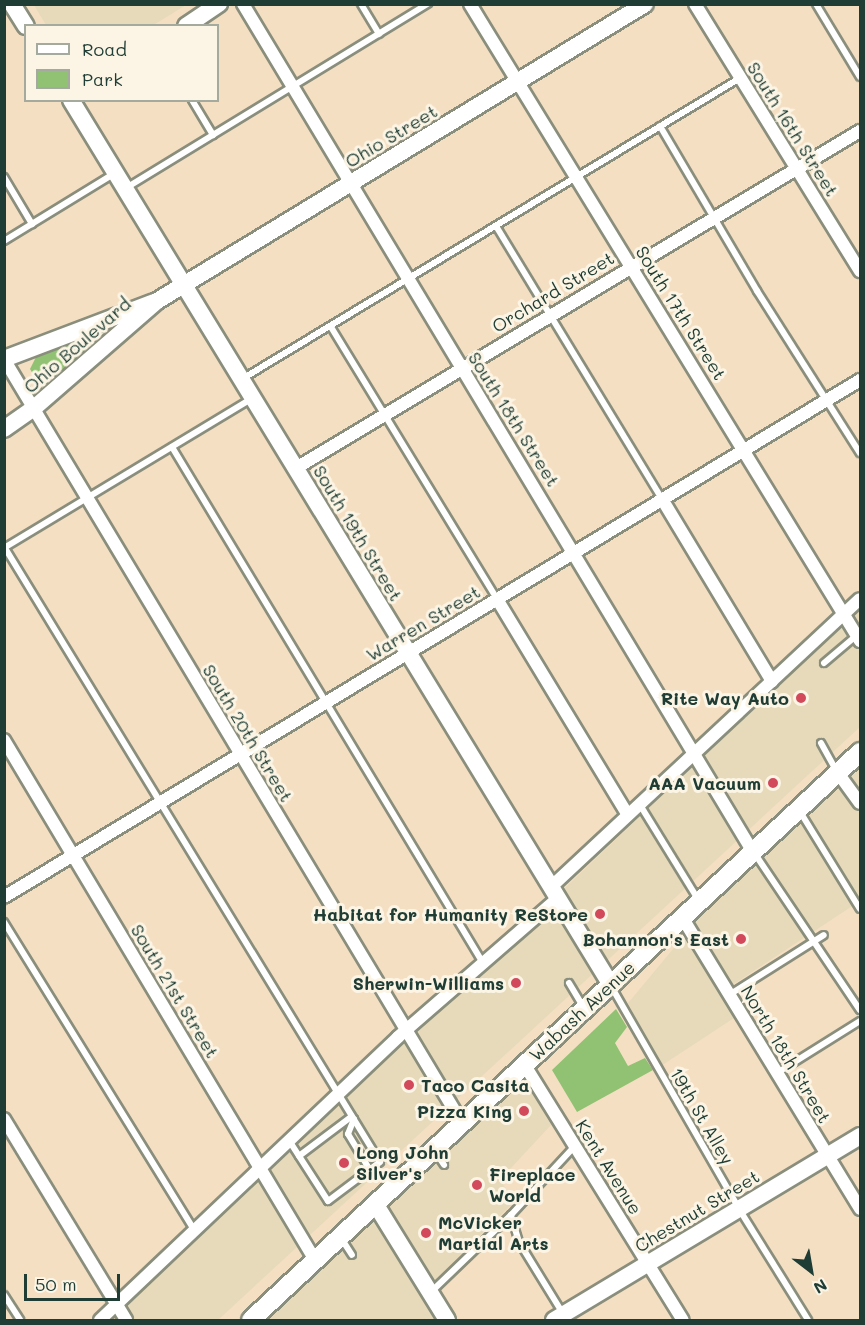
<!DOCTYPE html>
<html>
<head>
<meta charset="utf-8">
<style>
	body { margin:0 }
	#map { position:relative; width:865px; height:1325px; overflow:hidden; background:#f5dfc3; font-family:Mali,sans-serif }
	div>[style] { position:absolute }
	.built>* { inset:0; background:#e6daba }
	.green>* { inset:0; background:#91c273 }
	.roads { filter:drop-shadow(2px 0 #8a8e7c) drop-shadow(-2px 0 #8a8e7c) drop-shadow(0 2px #8a8e7c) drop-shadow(0 -2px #8a8e7c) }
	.lane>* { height:6px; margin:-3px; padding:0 3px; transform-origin:3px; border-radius:3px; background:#fff }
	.street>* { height:12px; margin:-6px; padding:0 6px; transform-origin:6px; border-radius:6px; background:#fff }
	.secondary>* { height:16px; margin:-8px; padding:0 8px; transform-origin:8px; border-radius:8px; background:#fff }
	.primary>* { height:18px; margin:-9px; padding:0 9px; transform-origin:9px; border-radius:9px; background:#fff }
	.dots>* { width:16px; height:16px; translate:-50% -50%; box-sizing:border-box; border:3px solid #fcf5e5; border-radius:50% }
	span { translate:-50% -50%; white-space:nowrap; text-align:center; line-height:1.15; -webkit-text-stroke:6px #fcf5e5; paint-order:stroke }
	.street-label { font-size:18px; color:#1f3d34 }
	.poi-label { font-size:18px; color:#1f3d34; font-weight:700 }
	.right { translate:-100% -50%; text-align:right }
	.left { translate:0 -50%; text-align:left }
	.frame { position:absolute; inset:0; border:6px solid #1f3d34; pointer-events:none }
	.legend { position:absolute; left:24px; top:24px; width:195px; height:78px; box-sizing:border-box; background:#fcf5e5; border:2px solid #a4ab9e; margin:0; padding:8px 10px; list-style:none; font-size:18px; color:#1f3d34 }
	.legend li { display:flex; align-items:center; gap:12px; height:30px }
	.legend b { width:30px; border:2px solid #a4ab9e }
	.north { position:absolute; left:781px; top:1241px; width:60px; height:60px; -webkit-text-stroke:4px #fcf5e5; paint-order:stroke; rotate:149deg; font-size:16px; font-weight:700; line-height:24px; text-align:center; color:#1f3d34 }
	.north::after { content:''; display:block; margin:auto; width:21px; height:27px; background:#1f3d34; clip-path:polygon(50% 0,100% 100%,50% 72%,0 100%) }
	.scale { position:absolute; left:24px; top:1274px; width:96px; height:27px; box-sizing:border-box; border:3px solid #1f3d34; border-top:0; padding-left:8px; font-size:18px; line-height:21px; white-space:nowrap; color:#1f3d34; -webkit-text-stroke:4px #fcf5e5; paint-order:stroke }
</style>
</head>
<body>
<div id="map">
	<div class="built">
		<div style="clip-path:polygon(34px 5px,186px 5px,152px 26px,46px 25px)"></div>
		<div style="clip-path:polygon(860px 608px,860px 727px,218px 1320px,109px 1320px)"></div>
		<div style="clip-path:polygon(860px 768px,860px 901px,734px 984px,724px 999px,734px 1018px,661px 1066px,628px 1003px,698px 919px)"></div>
		<div style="clip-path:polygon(523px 1078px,551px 1125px,500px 1180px,515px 1201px,423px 1292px,438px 1320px,263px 1320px)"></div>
	</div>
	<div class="green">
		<div style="clip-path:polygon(89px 335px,94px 343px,45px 385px,36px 379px,30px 369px,36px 357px)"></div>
		<div style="clip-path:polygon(616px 1009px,627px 1027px,615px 1043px,628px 1066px,645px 1058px,653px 1070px,577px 1112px,552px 1070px)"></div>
	</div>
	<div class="roads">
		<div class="lane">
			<div style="left:361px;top:4px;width:35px;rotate:59deg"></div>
			<div style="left:816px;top:4px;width:85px;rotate:58.9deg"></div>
			<div style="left:192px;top:100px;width:41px;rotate:59deg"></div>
			<div style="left:660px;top:126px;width:191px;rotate:59.5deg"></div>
			<div style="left:757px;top:291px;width:192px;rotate:57.6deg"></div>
			<div style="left:4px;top:177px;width:55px;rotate:59.2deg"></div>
			<div style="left:126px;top:188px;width:354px;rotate:-31.4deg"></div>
			<div style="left:496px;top:226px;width:320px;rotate:58.7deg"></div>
			<div style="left:4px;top:241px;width:130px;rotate:-31.5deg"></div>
			<div style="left:331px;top:327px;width:319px;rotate:58.6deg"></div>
			<div style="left:242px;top:379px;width:582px;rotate:-31.15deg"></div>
			<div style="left:172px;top:447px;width:602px;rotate:58.92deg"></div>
			<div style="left:4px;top:548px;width:291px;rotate:-31.1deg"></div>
			<div style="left:5px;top:548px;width:719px;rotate:58.59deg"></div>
			<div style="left:380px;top:1162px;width:65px;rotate:143.1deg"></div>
			<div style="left:328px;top:1201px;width:70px;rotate:-122.8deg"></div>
			<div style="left:824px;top:663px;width:43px;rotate:-40.3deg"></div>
			<div style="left:821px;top:743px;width:31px;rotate:61deg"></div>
			<div style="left:640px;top:805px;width:113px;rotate:58.4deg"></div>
			<div style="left:799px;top:810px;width:116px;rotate:58.4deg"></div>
			<div style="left:755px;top:854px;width:188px;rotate:56.1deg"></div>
			<div style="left:4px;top:922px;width:363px;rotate:58.3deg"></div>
			<div style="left:569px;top:983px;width:27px;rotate:59deg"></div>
			<div style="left:611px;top:986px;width:257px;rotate:60.1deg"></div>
			<div style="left:739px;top:1209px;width:131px;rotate:58.1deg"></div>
			<div style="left:729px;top:995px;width:112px;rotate:-32.3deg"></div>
			<div style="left:777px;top:1073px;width:98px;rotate:-32.1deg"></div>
			<div style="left:354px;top:1119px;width:16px;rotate:112deg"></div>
			<div style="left:348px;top:1134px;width:42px;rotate:58.6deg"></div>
			<div style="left:434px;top:1150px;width:18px;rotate:56deg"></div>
			<div style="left:299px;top:1156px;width:66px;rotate:-37deg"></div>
			<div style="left:341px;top:1238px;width:20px;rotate:57deg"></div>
			<div style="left:432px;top:1291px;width:110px;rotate:-43.9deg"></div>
			<div style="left:4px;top:1295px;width:30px;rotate:57deg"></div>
			<div style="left:562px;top:1312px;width:82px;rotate:-121.6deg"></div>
			<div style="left:519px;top:1242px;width:28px;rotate:-107deg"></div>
			<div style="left:511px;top:1215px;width:94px;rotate:-47.2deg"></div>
		</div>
		<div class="street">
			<div style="left:243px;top:4px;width:990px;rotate:58.98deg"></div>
			<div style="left:470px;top:4px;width:747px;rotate:58.52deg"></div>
			<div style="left:695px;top:4px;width:314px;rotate:58.3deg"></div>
			<div style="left:4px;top:359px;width:891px;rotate:59.06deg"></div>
			<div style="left:296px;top:468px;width:657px;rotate:-30.86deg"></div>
			<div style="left:662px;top:499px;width:213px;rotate:58.9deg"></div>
			<div style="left:497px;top:599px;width:251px;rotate:58.8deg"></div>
			<div style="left:4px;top:740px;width:606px;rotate:59.12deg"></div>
			<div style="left:838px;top:773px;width:37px;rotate:54deg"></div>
			<div style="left:551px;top:887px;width:422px;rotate:-43deg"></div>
			<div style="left:4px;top:897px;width:1000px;rotate:-31.13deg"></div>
			<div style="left:682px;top:917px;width:342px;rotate:58.6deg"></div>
			<div style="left:524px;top:1064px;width:301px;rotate:58.2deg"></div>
			<div style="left:4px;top:1119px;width:235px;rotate:58.7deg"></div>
			<div style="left:100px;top:1320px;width:411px;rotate:-43.5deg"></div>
			<div style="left:398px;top:1037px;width:212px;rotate:-41deg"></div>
		</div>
		<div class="secondary">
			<div style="left:12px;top:4px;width:26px;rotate:58deg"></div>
			<div style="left:186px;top:26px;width:40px;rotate:-34deg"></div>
			<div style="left:71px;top:100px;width:1037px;rotate:58.61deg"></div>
			<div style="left:4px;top:359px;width:160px;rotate:-20.8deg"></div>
			<div style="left:4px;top:429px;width:37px;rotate:-35deg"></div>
			<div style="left:34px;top:408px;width:163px;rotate:-41deg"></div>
			<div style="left:157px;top:301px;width:571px;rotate:-31.32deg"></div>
			<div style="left:376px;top:1205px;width:135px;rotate:58.3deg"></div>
			<div style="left:554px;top:1320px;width:357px;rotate:-31deg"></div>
		</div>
		<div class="primary">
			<div style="left:251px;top:1320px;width:833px;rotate:-43deg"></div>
		</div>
	</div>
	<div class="dots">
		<div style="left:801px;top:698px;background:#d1495b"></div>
		<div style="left:773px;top:783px;background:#d1495b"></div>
		<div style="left:600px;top:914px;background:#d1495b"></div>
		<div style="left:741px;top:939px;background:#d1495b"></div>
		<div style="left:516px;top:983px;background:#d1495b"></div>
		<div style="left:409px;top:1085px;background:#d1495b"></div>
		<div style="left:524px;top:1111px;background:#d1495b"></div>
		<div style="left:344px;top:1163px;background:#d1495b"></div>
		<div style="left:477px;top:1185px;background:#d1495b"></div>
		<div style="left:426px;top:1233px;background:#d1495b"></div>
	</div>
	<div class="street-label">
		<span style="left:793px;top:129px;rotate:58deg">South 16th Street</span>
		<span style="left:391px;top:136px;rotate:-31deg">Ohio Street</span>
		<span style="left:553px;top:292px;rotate:-31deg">Orchard Street</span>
		<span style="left:681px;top:313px;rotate:58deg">South 17th Street</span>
		<span style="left:77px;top:345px;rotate:-41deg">Ohio Boulevard</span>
		<span style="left:514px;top:419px;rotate:58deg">South 18th Street</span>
		<span style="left:358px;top:533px;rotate:59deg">South 19th Street</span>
		<span style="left:423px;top:623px;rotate:-31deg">Warren Street</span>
		<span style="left:248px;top:733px;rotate:59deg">South 20th Street</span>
		<span style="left:175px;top:991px;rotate:59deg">South 21st Street</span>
		<span style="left:582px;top:1011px;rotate:-43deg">Wabash Avenue</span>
		<span style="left:786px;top:1054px;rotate:59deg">North 18th Street</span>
		<span style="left:702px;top:1116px;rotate:60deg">19th St Alley</span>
		<span style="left:609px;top:1167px;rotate:58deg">Kent Avenue</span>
		<span style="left:697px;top:1211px;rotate:-31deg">Chestnut Street</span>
	</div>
	<div class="poi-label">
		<span class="right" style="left:789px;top:698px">Rite Way Auto</span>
		<span class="right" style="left:761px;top:783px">AAA Vacuum</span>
		<span class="right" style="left:588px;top:914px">Habitat for Humanity ReStore</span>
		<span class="right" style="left:729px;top:939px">Bohannon's East</span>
		<span class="right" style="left:504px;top:983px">Sherwin-Williams</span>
		<span class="left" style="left:421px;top:1085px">Taco Casita</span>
		<span class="right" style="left:512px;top:1111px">Pizza King</span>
		<span class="left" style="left:356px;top:1163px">Long John<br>Silver's</span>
		<span class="left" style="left:489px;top:1185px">Fireplace<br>World</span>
		<span class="left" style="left:438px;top:1233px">McVicker<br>Martial Arts</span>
	</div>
	<div class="frame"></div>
	<ul class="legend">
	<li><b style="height:8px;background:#fff"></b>Road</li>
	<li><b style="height:16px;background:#91c273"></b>Park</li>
	</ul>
	<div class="north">N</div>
	<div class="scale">50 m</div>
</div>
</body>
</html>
